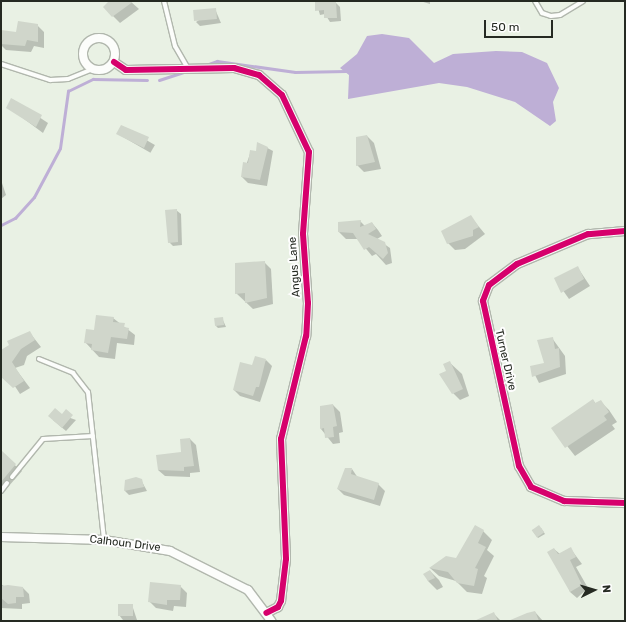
<!DOCTYPE html>
<html>
<head>
<meta charset="utf-8">
<style>
	body { margin:0 }
	#map { position:relative; width:626px; height:622px; overflow:hidden; background:#e9f1e4; font-family:Rubik,sans-serif }
	div>[style] { position:absolute }
	.water>* { inset:0; background:#beafd6 }
	.shadow>* { inset:0; background:#0003; transform-origin:0 0 }
	.stream>* { height:3px; margin:-1.5px; padding:0 1.5px; transform-origin:1.5px; border-radius:1.5px; background:#beafd6 }
	.building>* { inset:0; background:#d0d6cb; transform-origin:0 0 }
	.roads { filter:drop-shadow(1px 0 #b1b7ad) drop-shadow(-1px 0 #b1b7ad) drop-shadow(0 1px #b1b7ad) drop-shadow(0 -1px #b1b7ad) }
	.service>* { height:4px; margin:-2px; padding:0 2px; transform-origin:2px; border-radius:2px; background:#fcfdfb }
	.minor>* { height:8px; margin:-4px; padding:0 4px; transform-origin:4px; border-radius:4px; background:#fcfdfb }
	.minor>.ring { margin:-4px; padding:0; box-sizing:content-box; background:none; border:8px solid #fcfdfb; border-radius:50% }
	.cycleway>* { height:6px; margin:-3px; padding:0 3px; transform-origin:3px; border-radius:3px; background:#d6006c }
	span { translate:-50% -50%; white-space:nowrap; text-align:center; line-height:1.15; -webkit-text-stroke:4px #fefefe; paint-order:stroke }
	.street-label { font-size:11px; color:#252a22 }
	.frame { position:absolute; inset:0; border:2px solid #252a22; pointer-events:none }
	.north { position:absolute; left:574px; top:570px; width:40px; height:40px; -webkit-text-stroke:3px #fefefe; paint-order:stroke; rotate:85deg; font-size:11px; font-weight:700; line-height:16px; text-align:center; color:#252a22 }
	.north::after { content:''; display:block; margin:auto; width:14px; height:18px; background:#252a22; clip-path:polygon(50% 0,100% 100%,50% 72%,0 100%) }
	.scale { position:absolute; left:484px; top:20px; width:69px; height:18px; box-sizing:border-box; border:2px solid #252a22; border-top:0; padding-left:5px; font-size:12px; line-height:14px; white-space:nowrap; color:#252a22; -webkit-text-stroke:3px #fefefe; paint-order:stroke }
</style>
</head>
<body>
<div id="map">
	<div class="water">
		<div style="clip-path:polygon(382px 34px,409px 38px,434px 63px,453px 54px,496px 51px,522px 52px,547px 63px,559px 88px,553px 102px,556px 121px,550px 126px,515px 102px,467px 87px,439px 83px,348px 99px,349px 75px,340px 68px,357px 54px,367px 36px)"></div>
	</div>
	<div class="shadow">
		<div style="clip-path:polygon(110px 1px,130px 1px,139px 9px,120px 23px,104px 7px)"></div>
		<div style="clip-path:polygon(316px 1px,336px 3px,340px 7px,341px 21px,330px 22px,325px 14px,320px 15px)"></div>
		<div style="clip-path:polygon(420px 1px,430px 1px,430px 4px)"></div>
		<div style="clip-path:polygon(215px 9px,221px 23px,200px 26px,196px 22px)"></div>
		<div style="clip-path:polygon(37px 25px,44px 32px,44px 48px,34px 46px,31px 52px,6px 50px,1px 45px,1px 34px,16px 33px)"></div>
		<div style="clip-path:polygon(12px 99px,48px 123px,43px 133px,8px 107px)"></div>
		<div style="left:122px;top:126px;width:38px;height:9px;rotate:30deg"></div>
		<div style="clip-path:polygon(367px 136px,374px 143px,381px 169px,364px 172px,357px 165px)"></div>
		<div style="clip-path:polygon(258px 143px,273px 151px,267px 186px,248px 183px,242px 177px,251px 151px,257px 152px)"></div>
		<div style="clip-path:polygon(1px 180px,6px 195px,1px 199px)"></div>
		<div style="clip-path:polygon(176px 210px,181px 214px,182px 245px,173px 246px,169px 242px)"></div>
		<div style="clip-path:polygon(470px 216px,485px 234px,465px 249px,455px 250px,448px 243px)"></div>
		<div style="clip-path:polygon(360px 221px,365px 226px,372px 223px,378px 230px,382px 236px,377px 239px,390px 248px,392px 263px,386px 265px,376px 254px,372px 256px,358px 239px,346px 239px,339px 232px,339px 223px)"></div>
		<div style="clip-path:polygon(264px 262px,271px 269px,273px 304px,253px 309px,236px 293px)"></div>
		<div style="clip-path:polygon(578px 268px,590px 286px,569px 299px,555px 279px)"></div>
		<div style="clip-path:polygon(113px 318px,135px 335px,134px 345px,117px 343px,115px 359px,99px 357px,85px 342px)"></div>
		<div style="clip-path:polygon(222px 318px,226px 327px,218px 328px,216px 326px)"></div>
		<div style="clip-path:polygon(30px 333px,41px 347px,27px 356px,24px 365px,15px 368px,30px 388px,20px 394px,1px 365px,1px 351px)"></div>
		<div style="clip-path:polygon(552px 338px,565px 356px,566px 374px,539px 383px,531px 367px,545px 364px)"></div>
		<div style="clip-path:polygon(266px 360px,272px 366px,260px 402px,240px 396px,234px 390px)"></div>
		<div style="clip-path:polygon(449px 362px,462px 374px,469px 396px,460px 400px,453px 393px,447px 371px)"></div>
		<div style="clip-path:polygon(593px 400px,596px 404px,600px 401px,609px 410px,617px 422px,612px 425px,615px 429px,575px 456px,553px 428px)"></div>
		<div style="clip-path:polygon(333px 405px,340px 412px,343px 432px,339px 433px,340px 443px,333px 444px,321px 429px)"></div>
		<div style="clip-path:polygon(62px 415px,76px 420px,66px 431px,53px 420px)"></div>
		<div style="clip-path:polygon(190px 439px,196px 445px,200px 472px,190px 473px,190px 477px,165px 476px,158px 470px,182px 453px)"></div>
		<div style="clip-path:polygon(1px 454px,22px 471px,1px 495px)"></div>
		<div style="clip-path:polygon(352px 469px,358px 478px,378px 484px,385px 491px,380px 506px,344px 495px,338px 489px)"></div>
		<div style="clip-path:polygon(141px 480px,147px 491px,129px 495px,125px 491px,126px 481px)"></div>
		<div style="clip-path:polygon(541px 528px,545px 534px,538px 538px,532px 530px)"></div>
		<div style="clip-path:polygon(483px 531px,492px 540px,487px 550px,494px 556px,484px 576px,487px 578px,482px 594px,467px 592px,456px 581px,439px 576px,430px 568px,457px 560px)"></div>
		<div style="clip-path:polygon(570px 548px,582px 564px,576px 567px,588px 588px,577px 598px,570px 592px,554px 549px,560px 554px)"></div>
		<div style="clip-path:polygon(430px 571px,439px 580px,443px 587px,437px 590px,428px 581px,425px 574px)"></div>
		<div style="clip-path:polygon(1px 584px,8px 589px,23px 588px,29px 594px,30px 603px,22px 604px,22px 609px,1px 608px)"></div>
		<div style="clip-path:polygon(180px 586px,187px 593px,186px 607px,174px 606px,173px 611px,156px 608px,149px 601px)"></div>
		<div style="clip-path:polygon(132px 605px,137px 620px,123px 620px,119px 615px)"></div>
		<div style="clip-path:polygon(535px 612px,543px 621px,511px 621px)"></div>
		<div style="clip-path:polygon(494px 614px,501px 621px,477px 621px)"></div>
	</div>
	<div class="stream">
		<div style="left:203px;top:66px;width:15px;rotate:-20deg"></div>
		<div style="left:217px;top:61px;width:79px;rotate:8deg"></div>
		<div style="left:295px;top:72px;width:51px;rotate:-1.1deg"></div>
		<div style="left:159px;top:80px;width:25px;rotate:-18deg"></div>
		<div style="left:1px;top:225px;width:16px;rotate:-27deg"></div>
		<div style="left:15px;top:218px;width:28px;rotate:-48deg"></div>
		<div style="left:34px;top:197px;width:55px;rotate:-62deg"></div>
		<div style="left:60px;top:148px;width:58px;rotate:-82deg"></div>
		<div style="left:68px;top:91px;width:28px;rotate:-26deg"></div>
		<div style="left:93px;top:79px;width:54px;rotate:1.1deg"></div>
	</div>
	<div class="building">
		<div style="clip-path:polygon(109px 1px,134px 1px,112px 17px,103px 7px)"></div>
		<div style="clip-path:polygon(315px 1px,336px 2px,337px 18px,324px 18px,324px 10px,315px 11px)"></div>
		<div style="left:216px;top:8px;width:11px;height:23px;rotate:85deg"></div>
		<div style="clip-path:polygon(18px 21px,38px 24px,38px 42px,27px 40px,25px 46px,1px 44px,1px 30px,16px 32px)"></div>
		<div style="clip-path:polygon(11px 98px,42px 115px,36px 127px,6px 108px)"></div>
		<div style="clip-path:polygon(121px 125px,149px 137px,144px 148px,116px 134px)"></div>
		<div style="clip-path:polygon(367px 135px,375px 162px,356px 166px,356px 137px)"></div>
		<div style="clip-path:polygon(257px 142px,268px 147px,260px 180px,241px 177px,243px 162px,248px 163px,250px 150px,256px 151px)"></div>
		<div style="clip-path:polygon(177px 209px,178px 242px,168px 243px,165px 210px)"></div>
		<div style="clip-path:polygon(471px 215px,479px 227px,473px 230px,473px 236px,447px 244px,441px 231px)"></div>
		<div style="clip-path:polygon(361px 220px,360px 227px,372px 222px,376px 229px,368px 234px,385px 242px,388px 253px,383px 259px,369px 247px,364px 250px,353px 233px,338px 232px,338px 222px)"></div>
		<div style="clip-path:polygon(265px 261px,267px 298px,245px 303px,245px 293px,235px 294px,235px 263px)"></div>
		<div style="clip-path:polygon(578px 266px,584px 279px,561px 293px,554px 278px)"></div>
		<div style="clip-path:polygon(96px 315px,114px 317px,113px 322px,125px 323px,124px 327px,129px 328px,127px 339px,111px 337px,108px 353px,91px 350px,92px 344px,84px 343px,86px 329px,94px 330px)"></div>
		<div style="left:223px;top:317px;width:8px;height:9px;rotate:83deg"></div>
		<div style="clip-path:polygon(30px 331px,35px 340px,21px 349px,12px 362px,24px 381px,13px 388px,1px 377px,1px 350px,9px 345px,7px 341px)"></div>
		<div style="clip-path:polygon(553px 337px,555px 349px,559px 348px,560px 367px,532px 377px,530px 366px,544px 363px,537px 340px)"></div>
		<div style="clip-path:polygon(255px 356px,266px 359px,259px 387px,256px 387px,253px 396px,233px 390px,240px 362px,252px 365px)"></div>
		<div style="clip-path:polygon(450px 361px,463px 389px,452px 394px,439px 374px,446px 371px,443px 364px)"></div>
		<div style="clip-path:polygon(593px 399px,595px 403px,601px 400px,609px 412px,604px 416px,607px 420px,565px 448px,551px 428px)"></div>
		<div style="clip-path:polygon(333px 404px,337px 426px,333px 427px,334px 437px,325px 438px,324px 428px,320px 429px,320px 406px)"></div>
		<div style="clip-path:polygon(55px 408px,62px 414px,66px 409px,73px 415px,62px 428px,48px 416px)"></div>
		<div style="clip-path:polygon(190px 438px,194px 466px,184px 467px,184px 471px,158px 470px,156px 455px,181px 452px,180px 439px)"></div>
		<div style="clip-path:polygon(1px 450px,16px 464px,1px 482px)"></div>
		<div style="clip-path:polygon(345px 468px,352px 468px,351px 474px,379px 483px,374px 500px,337px 489px)"></div>
		<div style="clip-path:polygon(136px 477px,142px 479px,144px 487px,124px 491px,125px 480px)"></div>
		<div style="clip-path:polygon(475px 525px,484px 530px,478px 543px,486px 547px,475px 568px,478px 569px,474px 586px,457px 583px,448px 572px,429px 568px,446px 556px,456px 558px)"></div>
		<div style="left:539px;top:525px;width:9px;height:9px;rotate:54deg"></div>
		<div style="clip-path:polygon(571px 547px,576px 557px,570px 560px,582px 585px,570px 592px,547px 552px,554px 548px,558px 554px)"></div>
		<div style="clip-path:polygon(430px 570px,435px 578px,428px 581px,423px 574px)"></div>
		<div style="clip-path:polygon(150px 582px,181px 585px,180px 600px,167px 600px,167px 605px,148px 602px)"></div>
		<div style="clip-path:polygon(8px 585px,23px 587px,24px 597px,16px 597px,16px 603px,8px 604px,1px 598px,1px 586px)"></div>
		<div style="left:118px;top:604px;width:15px;height:12px"></div>
		<div style="clip-path:polygon(535px 611px,539px 621px,508px 621px,527px 613px)"></div>
		<div style="clip-path:polygon(494px 612px,498px 621px,474px 621px)"></div>
	</div>
	<div class="roads">
		<div class="service">
			<div style="left:164px;top:1px;width:46px;rotate:76.3deg"></div>
			<div style="left:175px;top:46px;width:28px;rotate:60deg"></div>
			<div style="left:535px;top:1px;width:14px;rotate:60deg"></div>
			<div style="left:542px;top:13px;width:9px;rotate:18deg"></div>
			<div style="left:551px;top:16px;width:9px;rotate:-6deg"></div>
			<div style="left:560px;top:15px;width:27px;rotate:-31deg"></div>
			<div style="left:1px;top:64px;width:52px;rotate:18.1deg"></div>
			<div style="left:50px;top:80px;width:18px;rotate:-3deg"></div>
			<div style="left:68px;top:79px;width:27px;rotate:-22deg"></div>
			<div style="left:39px;top:359px;width:37px;rotate:22deg"></div>
			<div style="left:73px;top:373px;width:24px;rotate:52deg"></div>
			<div style="left:88px;top:392px;width:149px;rotate:83.8deg"></div>
			<div style="left:12px;top:477px;width:49px;rotate:-50.8deg"></div>
			<div style="left:43px;top:439px;width:50px;rotate:-3.4deg"></div>
			<div style="left:1px;top:491px;width:10px;rotate:-53deg"></div>
		</div>
		<div class="minor">
			<div class="ring" style="left:83px;top:38px;width:24px;height:24px"></div>
			<div style="left:114px;top:62px;width:14px;rotate:34deg"></div>
			<div style="left:126px;top:70px;width:108px;rotate:-1.1deg"></div>
			<div style="left:234px;top:68px;width:26px;rotate:16deg"></div>
			<div style="left:259px;top:75px;width:30px;rotate:41deg"></div>
			<div style="left:282px;top:95px;width:63px;rotate:64.7deg"></div>
			<div style="left:309px;top:152px;width:82px;rotate:94.2deg"></div>
			<div style="left:303px;top:234px;width:69px;rotate:85.9deg"></div>
			<div style="left:308px;top:303px;width:33px;rotate:93deg"></div>
			<div style="left:306px;top:336px;width:106px;rotate:103.6deg"></div>
			<div style="left:281px;top:439px;width:120px;rotate:87.6deg"></div>
			<div style="left:286px;top:559px;width:42px;rotate:96.8deg"></div>
			<div style="left:281px;top:601px;width:7px;rotate:117deg"></div>
			<div style="left:278px;top:607px;width:13px;rotate:153deg"></div>
			<div style="left:625px;top:231px;width:37px;rotate:175deg"></div>
			<div style="left:588px;top:234px;width:77px;rotate:157.1deg"></div>
			<div style="left:517px;top:264px;width:35px;rotate:143deg"></div>
			<div style="left:489px;top:285px;width:17px;rotate:111deg"></div>
			<div style="left:483px;top:301px;width:169px;rotate:77.7deg"></div>
			<div style="left:519px;top:466px;width:24px;rotate:60deg"></div>
			<div style="left:531px;top:487px;width:36px;rotate:23deg"></div>
			<div style="left:564px;top:501px;width:61px;rotate:1.9deg"></div>
			<div style="left:1px;top:537px;width:103px;rotate:1.7deg"></div>
			<div style="left:104px;top:540px;width:67px;rotate:9.5deg"></div>
			<div style="left:170px;top:551px;width:87px;rotate:26.6deg"></div>
			<div style="left:248px;top:590px;width:39px;rotate:53deg"></div>
		</div>
	</div>
	<div class="cycleway">
		<div style="left:114px;top:62px;width:14px;rotate:34deg"></div>
		<div style="left:126px;top:70px;width:108px;rotate:-1.1deg"></div>
		<div style="left:234px;top:68px;width:26px;rotate:16deg"></div>
		<div style="left:259px;top:75px;width:30px;rotate:41deg"></div>
		<div style="left:282px;top:95px;width:63px;rotate:64.7deg"></div>
		<div style="left:309px;top:152px;width:82px;rotate:94.2deg"></div>
		<div style="left:303px;top:234px;width:69px;rotate:85.9deg"></div>
		<div style="left:308px;top:303px;width:33px;rotate:93deg"></div>
		<div style="left:306px;top:336px;width:106px;rotate:103.6deg"></div>
		<div style="left:281px;top:439px;width:120px;rotate:87.6deg"></div>
		<div style="left:286px;top:559px;width:42px;rotate:96.8deg"></div>
		<div style="left:281px;top:601px;width:7px;rotate:117deg"></div>
		<div style="left:278px;top:607px;width:13px;rotate:153deg"></div>
		<div style="left:625px;top:231px;width:37px;rotate:175deg"></div>
		<div style="left:588px;top:234px;width:77px;rotate:157.1deg"></div>
		<div style="left:517px;top:264px;width:35px;rotate:143deg"></div>
		<div style="left:489px;top:285px;width:17px;rotate:111deg"></div>
		<div style="left:483px;top:301px;width:169px;rotate:77.7deg"></div>
		<div style="left:519px;top:466px;width:24px;rotate:60deg"></div>
		<div style="left:531px;top:487px;width:36px;rotate:23deg"></div>
		<div style="left:564px;top:501px;width:61px;rotate:1.9deg"></div>
	</div>
	<div class="street-label">
		<span style="left:295px;top:267px;rotate:-94deg">Angus Lane</span>
		<span style="left:505px;top:360px;rotate:77deg">Turner Drive</span>
		<span style="left:125px;top:544px;rotate:7deg">Calhoun Drive</span>
	</div>
	<div class="frame"></div>
	<div class="north">N</div>
	<div class="scale">50 m</div>
</div>
</body>
</html>
